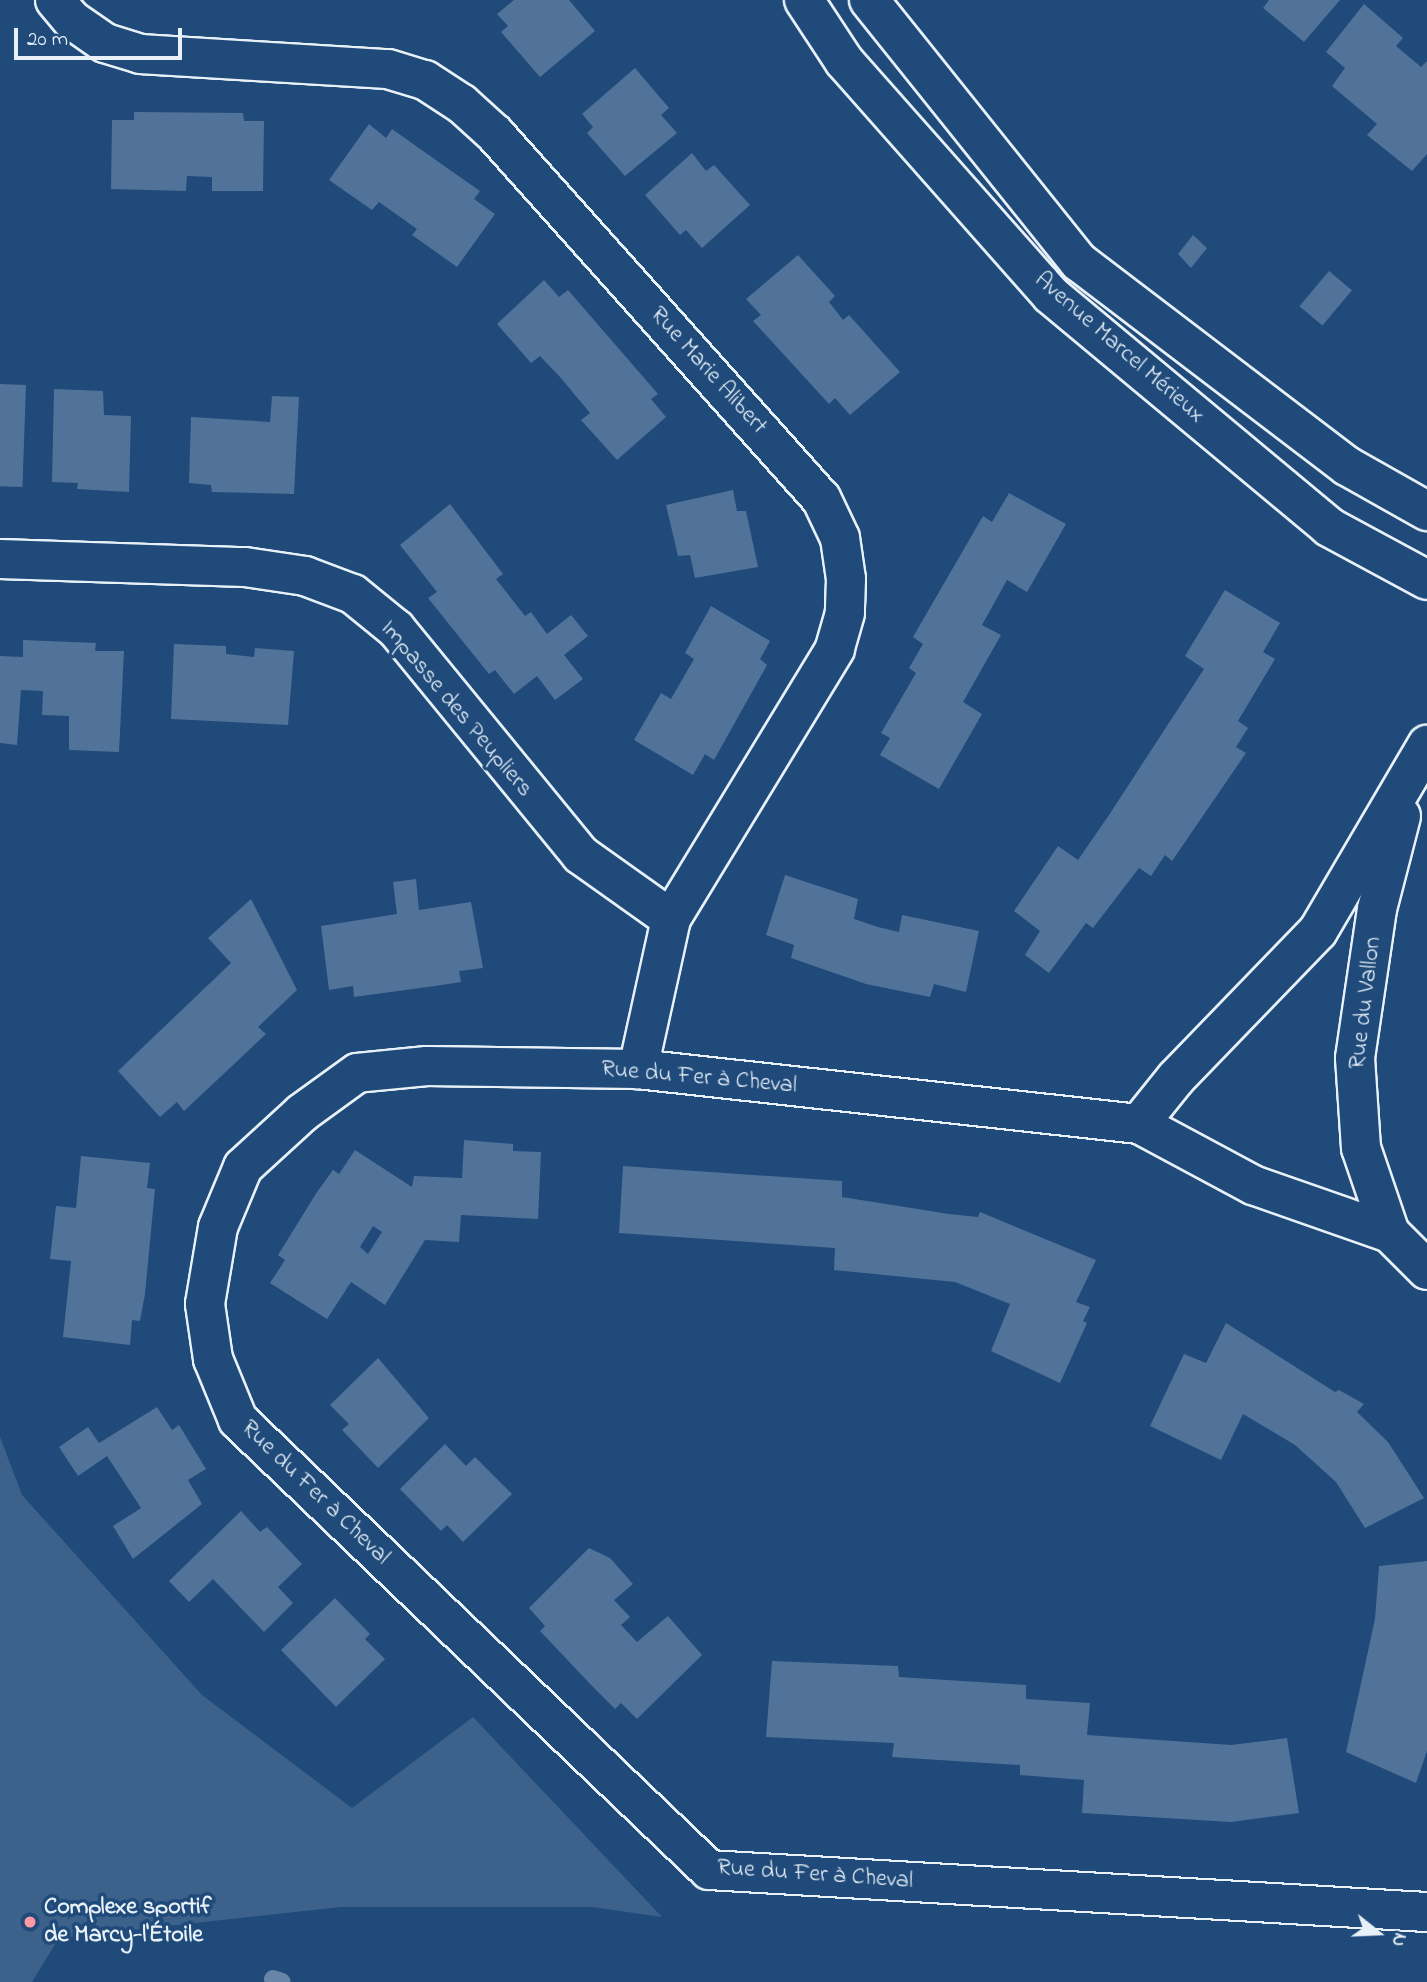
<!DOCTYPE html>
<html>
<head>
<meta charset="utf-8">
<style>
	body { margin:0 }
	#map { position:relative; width:1427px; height:1982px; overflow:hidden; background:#1f4a7a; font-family:"Indie Flower",sans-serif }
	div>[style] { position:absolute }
	.green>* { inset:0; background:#3c628c }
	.stream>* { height:18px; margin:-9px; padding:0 9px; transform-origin:9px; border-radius:9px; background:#6685a7 }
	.building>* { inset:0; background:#517399; transform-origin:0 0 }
	.roads { filter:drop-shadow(2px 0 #e8f1f8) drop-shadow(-2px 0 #e8f1f8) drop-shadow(0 2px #e8f1f8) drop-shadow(0 -2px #e8f1f8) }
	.street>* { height:38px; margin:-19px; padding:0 19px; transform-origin:19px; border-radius:19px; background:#1f4a7a }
	.secondary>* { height:38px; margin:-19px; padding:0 19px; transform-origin:19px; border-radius:19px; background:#1f4a7a }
	.dots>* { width:19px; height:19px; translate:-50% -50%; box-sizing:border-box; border:4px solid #1f4a7a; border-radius:50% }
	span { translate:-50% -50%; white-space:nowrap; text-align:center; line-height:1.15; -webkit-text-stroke:7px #1f4a7a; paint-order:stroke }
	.street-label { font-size:24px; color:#e8f1f8 }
	.poi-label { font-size:24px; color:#e8f1f8; font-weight:700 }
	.left { translate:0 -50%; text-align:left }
	.north { position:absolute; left:1343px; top:1898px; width:70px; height:70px; -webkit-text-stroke:5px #1f4a7a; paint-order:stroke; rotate:108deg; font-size:19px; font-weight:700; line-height:28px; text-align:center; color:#e8f1f8 }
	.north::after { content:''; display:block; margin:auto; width:24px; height:32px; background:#e8f1f8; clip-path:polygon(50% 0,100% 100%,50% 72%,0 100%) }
	.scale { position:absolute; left:14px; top:28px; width:168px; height:32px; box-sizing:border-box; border:4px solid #e8f1f8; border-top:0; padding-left:9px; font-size:21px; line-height:24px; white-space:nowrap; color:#e8f1f8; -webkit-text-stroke:5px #1f4a7a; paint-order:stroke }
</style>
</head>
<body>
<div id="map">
	<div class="green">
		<div style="clip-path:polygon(0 1437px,22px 1495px,202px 1695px,352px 1808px,473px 1717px,662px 1917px,592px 1907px,341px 1907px,59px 1938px,32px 1982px,0 1982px)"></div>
	</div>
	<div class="stream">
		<div style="left:273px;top:1979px;width:9px;rotate:18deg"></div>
	</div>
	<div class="building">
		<div style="clip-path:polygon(514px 0,569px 0,595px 31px,540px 77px,501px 32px,508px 26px,497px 14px)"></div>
		<div style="clip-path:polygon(1269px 0,1340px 0,1304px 42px,1263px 8px)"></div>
		<div style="clip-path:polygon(1364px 4px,1403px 38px,1396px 46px,1421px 67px,1427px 61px,1427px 154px,1412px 171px,1367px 135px,1377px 124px,1332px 86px,1345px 68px,1326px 52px)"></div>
		<div style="clip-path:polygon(635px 68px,669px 108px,661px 115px,677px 133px,625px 176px,587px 133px,593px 127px,582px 114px)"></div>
		<div style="clip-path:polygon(134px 112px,243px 113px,244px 121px,264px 121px,263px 191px,212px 191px,212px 177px,187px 176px,186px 191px,111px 189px,112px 120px,134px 120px)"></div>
		<div style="clip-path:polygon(369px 124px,386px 138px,392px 129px,457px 175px,480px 191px,474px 199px,495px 214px,457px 267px,412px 235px,417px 229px,379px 202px,372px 210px,329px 180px)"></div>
		<div style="clip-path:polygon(692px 153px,706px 171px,714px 165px,750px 205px,702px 248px,686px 230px,680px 235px,645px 195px)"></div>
		<div style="clip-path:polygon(1193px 235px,1207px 248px,1191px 268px,1178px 254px)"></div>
		<div style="clip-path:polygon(798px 255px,835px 296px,829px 302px,843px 320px,849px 315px,900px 372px,850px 415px,835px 398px,829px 404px,753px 321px,761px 315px,746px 299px)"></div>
		<div style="left:1329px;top:271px;width:30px;height:46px;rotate:40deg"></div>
		<div style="clip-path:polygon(544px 280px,559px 297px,568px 290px,658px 394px,651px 399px,666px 417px,617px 460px,581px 420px,590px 413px,560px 377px,540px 356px,531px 363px,497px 324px)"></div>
		<div style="left:26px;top:385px;width:102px;height:26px;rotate:92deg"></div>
		<div style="clip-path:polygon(54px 389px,103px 391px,104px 415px,131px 416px,129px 492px,77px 489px,78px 483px,52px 482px)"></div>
		<div style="clip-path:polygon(272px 396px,299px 397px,294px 494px,212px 492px,211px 485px,189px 483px,191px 417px,270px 422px)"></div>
		<div style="clip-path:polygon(733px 490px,737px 511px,746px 511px,758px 567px,695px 578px,690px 555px,678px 556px,666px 505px)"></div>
		<div style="clip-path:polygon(1009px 493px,1066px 524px,1027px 592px,1007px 580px,982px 625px,1001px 635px,963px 702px,982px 714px,939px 789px,880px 755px,890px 738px,881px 733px,916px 673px,909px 668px,923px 644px,913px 637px,983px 516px,992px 522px)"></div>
		<div style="clip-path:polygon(450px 504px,503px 574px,496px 579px,525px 616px,531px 612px,547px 634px,571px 615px,588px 636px,564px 655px,583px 679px,555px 700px,537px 676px,514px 694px,495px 670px,489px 674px,428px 598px,437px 592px,400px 545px)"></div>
		<div style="clip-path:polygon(1225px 590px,1280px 623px,1263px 652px,1275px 659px,1238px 721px,1248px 728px,1236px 747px,1246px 753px,1172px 861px,1165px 855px,1151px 876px,1139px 868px,1093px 928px,1086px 923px,1049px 973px,1025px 955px,1040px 931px,1014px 911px,1058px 846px,1078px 860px,1109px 815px,1204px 669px,1185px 656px)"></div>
		<div style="clip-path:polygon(711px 606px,770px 641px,760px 659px,767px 665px,714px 760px,705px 754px,693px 775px,634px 740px,661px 693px,671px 699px,694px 659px,685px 653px)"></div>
		<div style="clip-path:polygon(23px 640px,96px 643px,95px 651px,124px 651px,119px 752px,69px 750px,69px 716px,42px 715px,43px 691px,21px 690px,17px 745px,0 743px,0 656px,23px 657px)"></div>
		<div style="clip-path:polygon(174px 644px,226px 646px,226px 654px,254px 657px,255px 648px,294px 651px,288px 725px,171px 719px)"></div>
		<div style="clip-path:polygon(785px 875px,858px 899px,854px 919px,878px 927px,899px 932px,902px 915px,979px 931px,966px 992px,934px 984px,930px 997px,866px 984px,791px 958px,794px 945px,766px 935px)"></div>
		<div style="clip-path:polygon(416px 879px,419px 910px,471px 902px,483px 968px,459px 971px,461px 982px,435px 986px,354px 997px,353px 986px,329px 990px,321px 926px,397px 914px,393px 882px)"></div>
		<div style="clip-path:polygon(251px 899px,297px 990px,258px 1027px,266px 1034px,184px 1111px,177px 1102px,160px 1117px,118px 1071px,231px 963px,208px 938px)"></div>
		<div style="clip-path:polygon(evenodd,464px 1140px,513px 1144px,513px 1151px,541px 1152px,538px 1219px,461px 1215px,459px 1242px,425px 1240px,385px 1305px,351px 1282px,327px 1319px,270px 1283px,285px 1260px,278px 1255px,317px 1192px,333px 1170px,339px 1174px,355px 1150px,412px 1187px,414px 1176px,462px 1178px,464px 1140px,373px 1226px,382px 1232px,368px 1254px,360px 1247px,373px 1226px)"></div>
		<div style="clip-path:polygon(81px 1156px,150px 1163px,147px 1188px,155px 1189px,145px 1294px,140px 1321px,132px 1320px,130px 1345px,63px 1337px,71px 1261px,50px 1259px,56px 1206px,76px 1208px)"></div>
		<div style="clip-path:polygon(623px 1166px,842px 1181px,842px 1197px,949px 1214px,978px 1217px,980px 1212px,1096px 1260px,1076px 1302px,1090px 1307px,1083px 1321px,1087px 1323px,1060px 1383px,991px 1351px,1010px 1304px,955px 1282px,834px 1270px,835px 1248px,619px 1233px)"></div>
		<div style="clip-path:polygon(1226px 1323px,1335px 1392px,1339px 1390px,1364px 1404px,1357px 1412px,1388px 1442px,1424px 1498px,1365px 1528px,1336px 1482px,1295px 1445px,1243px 1414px,1221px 1460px,1150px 1426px,1184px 1354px,1206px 1363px)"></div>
		<div style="clip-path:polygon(378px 1358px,429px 1418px,378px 1468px,342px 1430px,349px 1424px,330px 1405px)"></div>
		<div style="clip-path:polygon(157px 1407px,172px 1430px,179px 1425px,206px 1469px,188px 1480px,202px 1504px,133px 1559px,113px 1526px,141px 1508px,107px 1456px,78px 1476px,59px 1447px,88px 1427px,99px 1443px)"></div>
		<div style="clip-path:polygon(445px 1444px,466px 1466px,475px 1457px,512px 1494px,463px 1542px,447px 1525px,441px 1531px,400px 1489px)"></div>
		<div style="clip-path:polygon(241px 1511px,260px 1532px,267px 1527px,302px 1564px,278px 1587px,293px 1603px,264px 1632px,213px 1579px,189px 1602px,169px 1581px)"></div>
		<div style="clip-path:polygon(589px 1548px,610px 1558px,633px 1584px,614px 1600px,630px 1617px,621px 1625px,637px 1642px,668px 1616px,702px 1655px,637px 1719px,621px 1703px,615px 1709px,593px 1687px,540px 1631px,545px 1626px,529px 1608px)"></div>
		<div style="clip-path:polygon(1427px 1561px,1427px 1751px,1416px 1783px,1346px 1752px,1375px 1619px,1379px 1566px)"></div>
		<div style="clip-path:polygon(335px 1598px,370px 1634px,365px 1639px,385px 1659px,336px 1707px,281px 1650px)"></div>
		<div style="clip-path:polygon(772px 1661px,898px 1666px,899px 1677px,1026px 1685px,1026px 1699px,1090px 1703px,1087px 1735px,1231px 1745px,1287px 1738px,1299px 1813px,1231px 1822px,1082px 1813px,1084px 1780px,1020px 1775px,1020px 1765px,892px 1757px,894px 1743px,766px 1737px)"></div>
	</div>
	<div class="roads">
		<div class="street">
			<div style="left:55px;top:0;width:26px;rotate:50deg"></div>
			<div style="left:72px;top:20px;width:40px;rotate:34.9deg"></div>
			<div style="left:105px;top:43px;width:37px;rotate:17deg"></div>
			<div style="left:140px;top:54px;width:248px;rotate:3.5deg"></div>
			<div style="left:388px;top:69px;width:39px;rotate:17deg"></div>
			<div style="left:425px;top:80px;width:44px;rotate:33deg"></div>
			<div style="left:462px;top:104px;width:45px;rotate:42.3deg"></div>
			<div style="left:495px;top:134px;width:489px;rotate:48.2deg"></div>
			<div style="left:821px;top:498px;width:44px;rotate:64.6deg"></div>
			<div style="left:840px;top:538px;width:41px;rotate:81.7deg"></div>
			<div style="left:846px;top:579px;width:34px;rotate:92deg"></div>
			<div style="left:845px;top:613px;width:37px;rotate:106deg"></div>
			<div style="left:835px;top:649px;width:316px;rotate:121.3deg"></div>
			<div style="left:671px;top:919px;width:154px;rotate:102.4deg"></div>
			<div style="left:0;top:559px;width:245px;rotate:1.9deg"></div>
			<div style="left:245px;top:567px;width:61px;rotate:8.5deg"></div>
			<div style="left:305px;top:576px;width:51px;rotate:20.6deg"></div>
			<div style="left:353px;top:594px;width:55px;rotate:39.1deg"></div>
			<div style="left:396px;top:629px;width:292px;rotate:50.7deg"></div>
			<div style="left:581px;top:855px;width:110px;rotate:35.4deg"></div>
			<div style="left:1139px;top:1124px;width:59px;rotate:-51.2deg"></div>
			<div style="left:1176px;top:1078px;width:204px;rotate:-46deg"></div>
			<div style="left:1318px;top:931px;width:216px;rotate:-59.6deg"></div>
			<div style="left:1390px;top:1233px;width:90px;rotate:-108.8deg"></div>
			<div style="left:1361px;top:1148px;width:90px;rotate:-93.8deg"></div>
			<div style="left:1355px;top:1058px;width:151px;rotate:-81.6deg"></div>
			<div style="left:1377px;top:909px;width:96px;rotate:-75.5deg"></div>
			<div style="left:1427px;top:1270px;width:52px;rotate:-135deg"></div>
			<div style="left:1390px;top:1233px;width:145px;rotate:-160.7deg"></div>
			<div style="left:1253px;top:1185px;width:129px;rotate:-151.8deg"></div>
			<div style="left:1139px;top:1124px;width:504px;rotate:-173.74deg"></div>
			<div style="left:638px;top:1069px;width:211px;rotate:-179.2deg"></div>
			<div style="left:427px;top:1066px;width:70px;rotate:174.3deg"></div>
			<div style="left:357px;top:1073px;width:68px;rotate:144deg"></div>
			<div style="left:302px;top:1113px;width:80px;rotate:137.5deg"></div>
			<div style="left:243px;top:1167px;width:65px;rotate:112.6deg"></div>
			<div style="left:218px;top:1227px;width:78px;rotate:99.6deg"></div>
			<div style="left:205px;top:1304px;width:56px;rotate:81.7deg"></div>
			<div style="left:213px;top:1359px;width:66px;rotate:67.7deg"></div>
			<div style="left:238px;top:1420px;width:651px;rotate:43.69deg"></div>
			<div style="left:709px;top:1870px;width:719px;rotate:3.35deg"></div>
		</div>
		<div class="secondary">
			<div style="left:804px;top:0;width:73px;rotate:56.7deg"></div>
			<div style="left:844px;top:61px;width:312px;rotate:48.5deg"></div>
			<div style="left:1051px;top:295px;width:362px;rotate:39.8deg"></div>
			<div style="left:1329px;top:527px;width:111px;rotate:28.4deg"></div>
			<div style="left:869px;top:0;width:336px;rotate:51.3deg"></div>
			<div style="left:1079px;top:262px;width:337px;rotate:37.3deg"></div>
			<div style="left:1347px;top:466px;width:92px;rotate:29.4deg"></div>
		</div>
	</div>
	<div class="dots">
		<div style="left:30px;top:1922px;background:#ff9aa2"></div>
	</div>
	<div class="street-label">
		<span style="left:1119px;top:348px;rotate:41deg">Avenue Marcel Mérieux</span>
		<span style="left:708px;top:371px;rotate:48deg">Rue Marie Alibert</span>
		<span style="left:456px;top:709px;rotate:50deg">Impasse des Peupliers</span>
		<span style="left:1366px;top:1003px;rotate:-83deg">Rue du Vallon</span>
		<span style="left:699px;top:1078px;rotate:5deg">Rue du Fer à Cheval</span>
		<span style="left:315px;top:1493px;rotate:44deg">Rue du Fer à Cheval</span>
		<span style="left:815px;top:1875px;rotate:4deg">Rue du Fer à Cheval</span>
	</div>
	<div class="poi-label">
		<span class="left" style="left:44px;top:1922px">Complexe sportif<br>de Marcy-l'Étoile</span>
	</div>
	<div class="north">N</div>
	<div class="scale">20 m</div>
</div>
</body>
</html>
